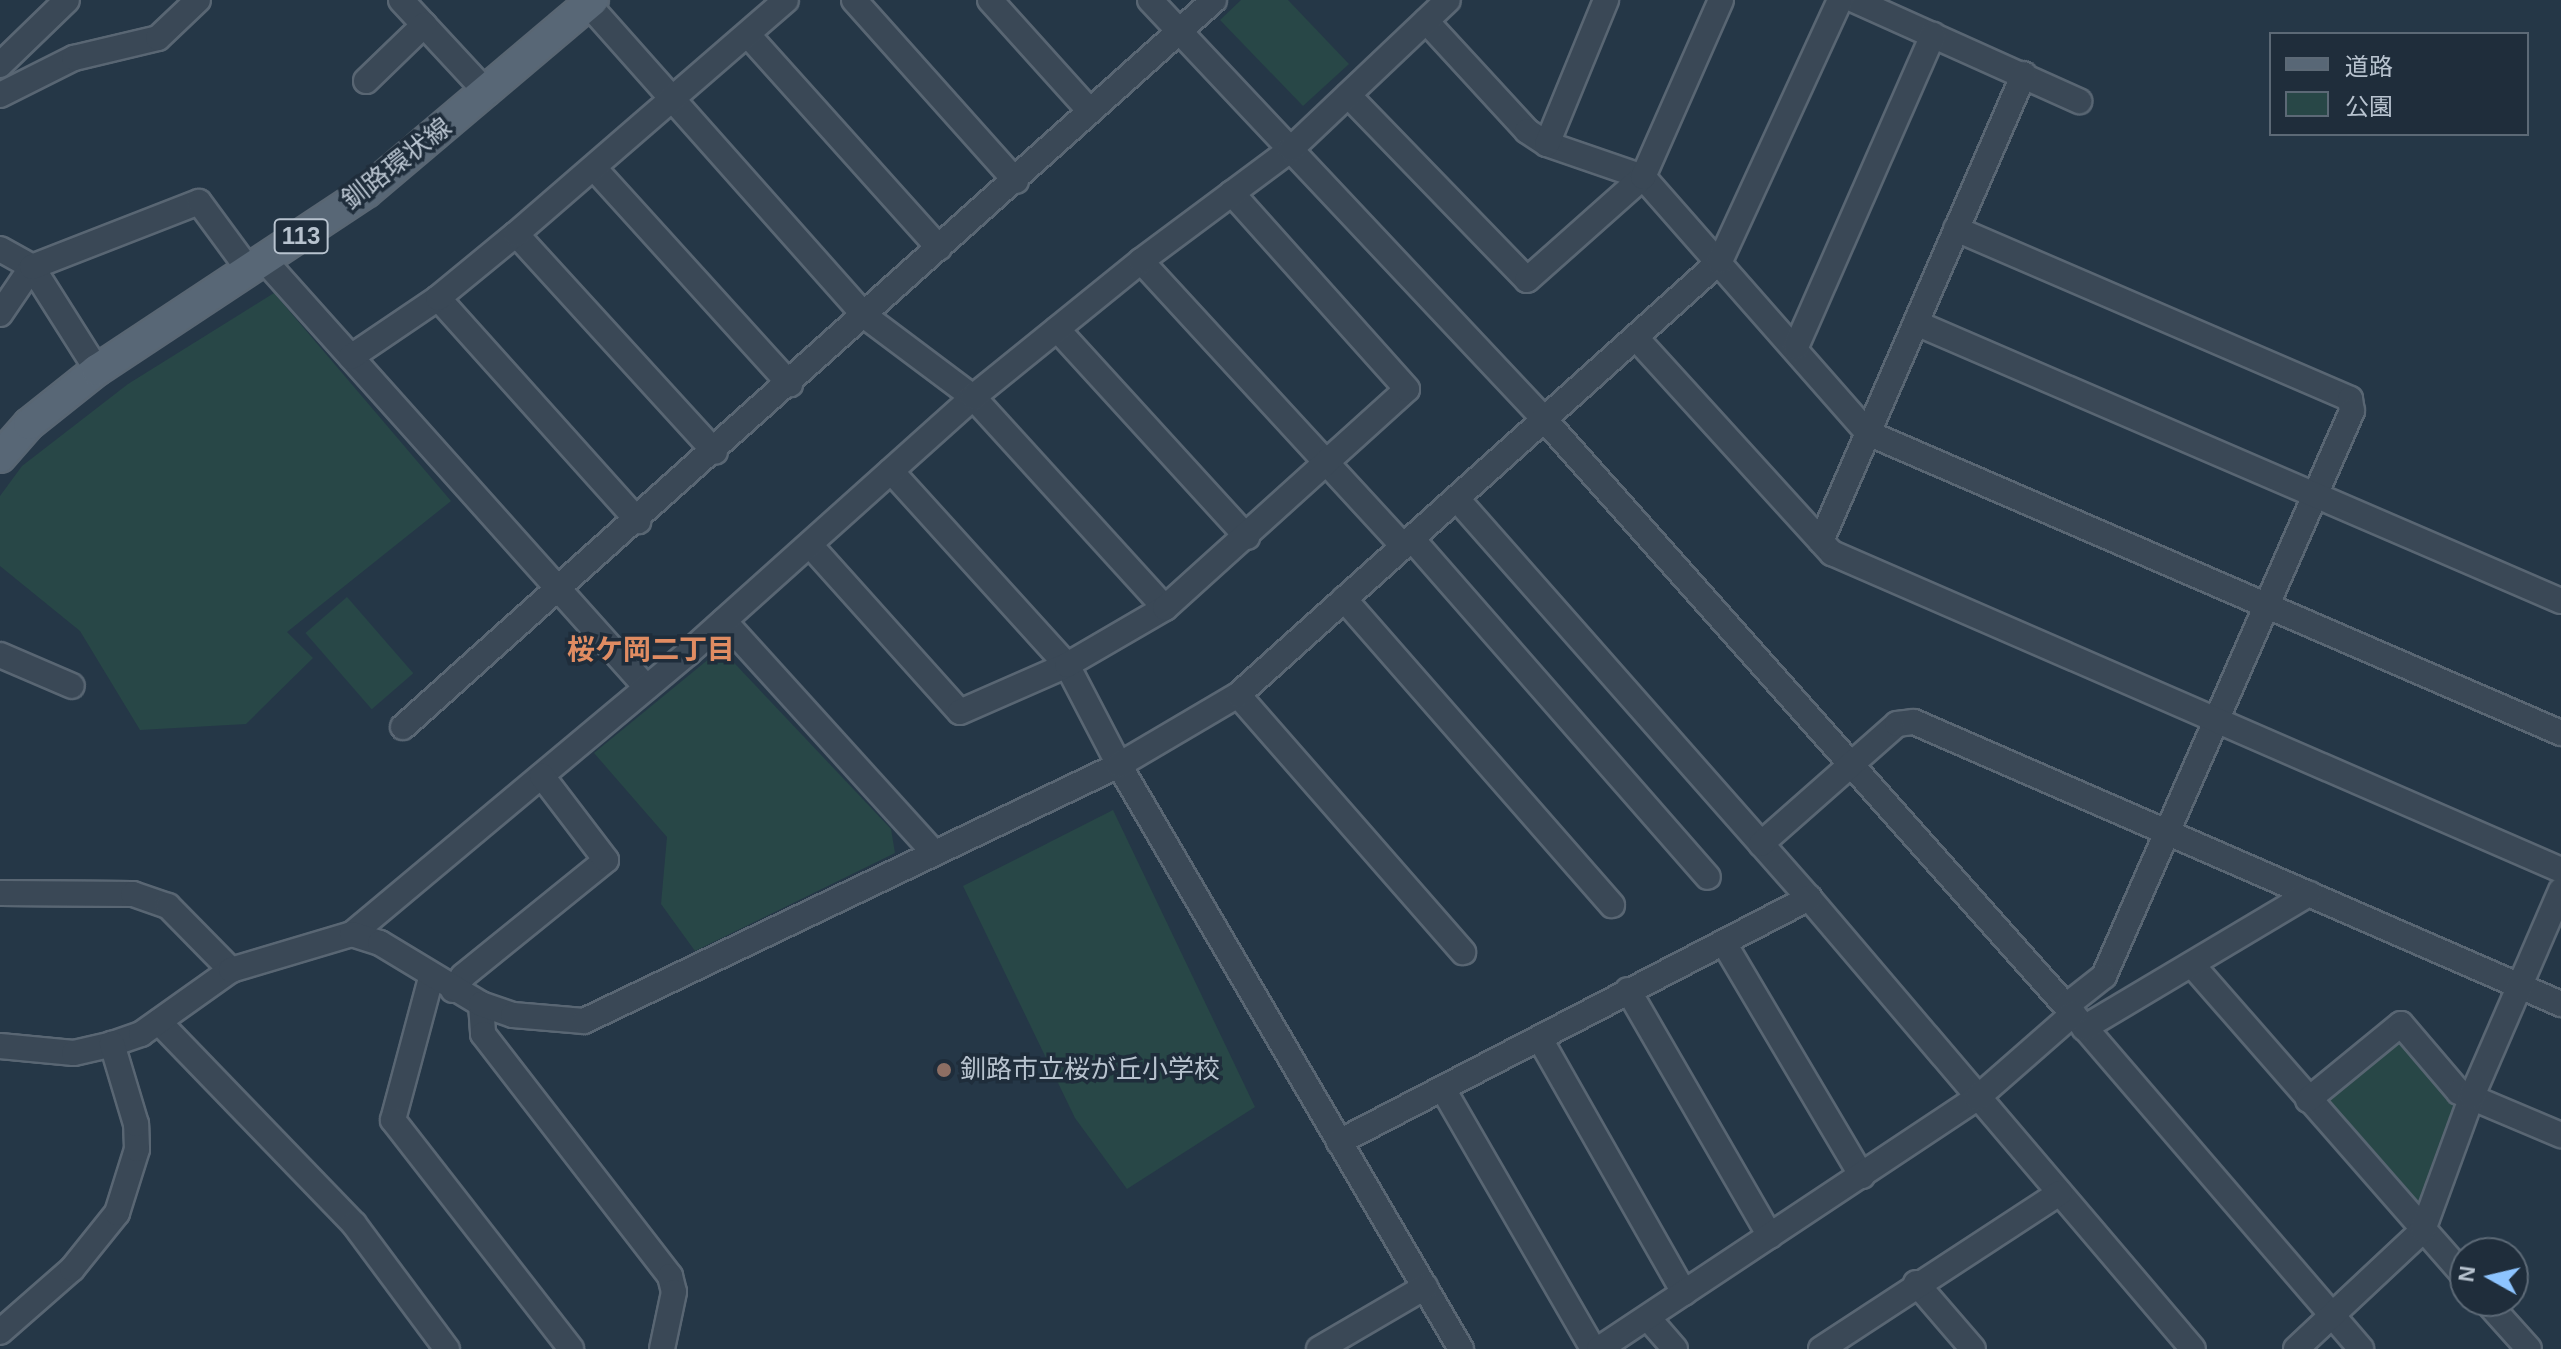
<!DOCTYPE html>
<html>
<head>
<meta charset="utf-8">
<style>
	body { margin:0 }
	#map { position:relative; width:2561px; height:1349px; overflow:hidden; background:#253747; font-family:Helvetica,"Noto Sans JP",sans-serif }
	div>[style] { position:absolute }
	.green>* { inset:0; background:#284747; transform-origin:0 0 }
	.roads { filter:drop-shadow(2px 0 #596673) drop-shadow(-2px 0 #596673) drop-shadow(0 2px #596673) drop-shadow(0 -2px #596673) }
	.minor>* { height:24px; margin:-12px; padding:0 12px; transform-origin:12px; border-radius:12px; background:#3a4856 }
	.major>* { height:30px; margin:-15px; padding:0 15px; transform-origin:15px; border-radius:15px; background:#586776 }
	.dots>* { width:22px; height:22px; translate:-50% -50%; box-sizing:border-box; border:4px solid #1f2d3b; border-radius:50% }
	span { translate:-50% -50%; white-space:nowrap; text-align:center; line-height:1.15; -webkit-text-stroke:7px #1f2d3b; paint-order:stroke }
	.shield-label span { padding:2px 6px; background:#1f2d3b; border:2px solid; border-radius:6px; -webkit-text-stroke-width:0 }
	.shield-label { font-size:24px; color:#b8c3cf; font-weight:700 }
	.street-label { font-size:26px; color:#b8c3cf }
	.poi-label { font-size:26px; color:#b8c3cf }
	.left { translate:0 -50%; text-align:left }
	.neighbourhood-label { font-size:28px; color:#e08c62; font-weight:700 }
	.legend { position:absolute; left:2269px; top:32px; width:260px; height:104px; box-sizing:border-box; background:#1f2d3b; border:2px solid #5c6976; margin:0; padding:10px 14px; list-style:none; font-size:24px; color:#b8c3cf }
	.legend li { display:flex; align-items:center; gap:16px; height:40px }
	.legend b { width:40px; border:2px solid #5c6976 }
	.north { position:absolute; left:2449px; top:1237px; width:80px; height:80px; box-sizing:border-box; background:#1f2d3b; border:2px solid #5c6976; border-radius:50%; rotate:278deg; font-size:22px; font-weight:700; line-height:32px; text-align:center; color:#b8c3cf }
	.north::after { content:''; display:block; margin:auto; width:28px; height:36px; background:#8dc4ff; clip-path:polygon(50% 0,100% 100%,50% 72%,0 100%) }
</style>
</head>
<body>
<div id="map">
	<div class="green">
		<div style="clip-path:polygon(1241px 0,1288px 0,1349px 64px,1303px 106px,1220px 20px)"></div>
		<div style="clip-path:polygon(274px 293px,451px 501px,287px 632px,313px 658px,246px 724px,140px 730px,80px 631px,0 566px,0 496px,22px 466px,128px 384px)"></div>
		<div style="left:347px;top:597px;width:101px;height:55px;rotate:49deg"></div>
		<div style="clip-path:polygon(721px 649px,891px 829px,895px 853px,695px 951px,661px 904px,667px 837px,594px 753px)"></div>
		<div style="clip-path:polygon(1113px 810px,1255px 1107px,1127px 1189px,1075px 1118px,963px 886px)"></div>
		<div style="clip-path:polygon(2399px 1036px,2460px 1112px,2424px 1201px,2410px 1204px,2322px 1102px)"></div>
	</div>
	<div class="roads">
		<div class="minor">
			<div style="left:401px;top:0;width:127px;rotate:47.2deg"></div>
			<div style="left:854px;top:0;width:243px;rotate:48.2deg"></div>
			<div style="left:990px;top:0;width:149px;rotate:48deg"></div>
			<div style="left:1150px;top:0;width:575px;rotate:46.76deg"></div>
			<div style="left:1544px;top:419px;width:796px;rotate:48.36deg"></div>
			<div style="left:2073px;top:1014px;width:442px;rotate:49.3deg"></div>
			<div style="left:1854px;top:0;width:247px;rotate:24.2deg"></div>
			<div style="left:588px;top:4px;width:417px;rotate:48.4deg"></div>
			<div style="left:865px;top:316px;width:135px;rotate:36.9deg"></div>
			<div style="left:973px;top:397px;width:285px;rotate:47.7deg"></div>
			<div style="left:1426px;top:21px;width:149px;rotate:47.4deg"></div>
			<div style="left:1527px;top:131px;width:24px;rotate:33deg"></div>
			<div style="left:1547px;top:144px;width:102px;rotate:19deg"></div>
			<div style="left:1643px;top:177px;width:341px;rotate:48.7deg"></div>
			<div style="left:1868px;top:433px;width:755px;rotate:23.41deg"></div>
			<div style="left:748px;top:35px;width:286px;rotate:48.1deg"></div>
			<div style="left:0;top:65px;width:93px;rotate:-44.1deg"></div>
			<div style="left:366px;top:81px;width:81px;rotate:-44deg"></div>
			<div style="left:0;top:95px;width:83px;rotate:-26.6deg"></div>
			<div style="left:74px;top:58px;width:86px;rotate:-13.4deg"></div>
			<div style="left:158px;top:38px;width:55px;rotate:-43.5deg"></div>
			<div style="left:1348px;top:95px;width:257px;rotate:45.9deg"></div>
			<div style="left:1527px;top:280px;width:155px;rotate:-41.6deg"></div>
			<div style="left:1643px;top:177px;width:193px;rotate:-66.2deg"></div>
			<div style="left:1547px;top:144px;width:156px;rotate:-67.7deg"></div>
			<div style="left:594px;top:168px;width:292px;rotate:47.8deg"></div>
			<div style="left:1956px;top:229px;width:429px;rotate:23.3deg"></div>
			<div style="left:2350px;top:399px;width:12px;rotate:81deg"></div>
			<div style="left:2352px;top:411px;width:617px;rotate:113.7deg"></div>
			<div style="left:2104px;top:976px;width:48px;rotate:141.7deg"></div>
			<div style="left:516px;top:234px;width:295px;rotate:47.6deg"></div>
			<div style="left:0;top:249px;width:37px;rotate:29deg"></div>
			<div style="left:32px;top:267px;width:122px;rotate:57.7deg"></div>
			<div style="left:265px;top:261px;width:572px;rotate:48.19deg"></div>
			<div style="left:1141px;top:261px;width:387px;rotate:47.4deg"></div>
			<div style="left:438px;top:298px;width:300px;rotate:48.1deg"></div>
			<div style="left:0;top:314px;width:57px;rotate:-55.8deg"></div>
			<div style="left:32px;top:267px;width:179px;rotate:-21.3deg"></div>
			<div style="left:199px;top:202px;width:84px;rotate:53.7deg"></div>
			<div style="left:1916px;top:323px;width:702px;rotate:23.32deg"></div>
			<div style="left:1057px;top:329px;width:282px;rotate:47.6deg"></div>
			<div style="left:1637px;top:339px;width:290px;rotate:47.7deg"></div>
			<div style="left:1832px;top:553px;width:795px;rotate:23.5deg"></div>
			<div style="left:1796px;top:347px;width:341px;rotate:-66.3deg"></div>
			<div style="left:351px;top:357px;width:105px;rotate:-34.1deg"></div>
			<div style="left:438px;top:298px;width:101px;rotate:-39.4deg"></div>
			<div style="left:516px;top:234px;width:357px;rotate:-40.9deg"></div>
			<div style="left:891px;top:471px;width:262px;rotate:47.8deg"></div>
			<div style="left:1067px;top:665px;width:113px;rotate:62.5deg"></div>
			<div style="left:1119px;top:765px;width:677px;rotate:59.65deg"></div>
			<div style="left:1457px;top:499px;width:532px;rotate:48.58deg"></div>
			<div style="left:1809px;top:898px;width:592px;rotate:49.59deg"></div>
			<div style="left:1412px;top:539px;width:449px;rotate:48.8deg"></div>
			<div style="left:1821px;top:541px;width:509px;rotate:-66.51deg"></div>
			<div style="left:810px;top:545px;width:224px;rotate:48.1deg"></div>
			<div style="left:960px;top:712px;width:117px;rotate:-23.7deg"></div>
			<div style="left:1067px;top:665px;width:113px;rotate:-30.2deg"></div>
			<div style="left:1165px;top:608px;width:326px;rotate:-42.1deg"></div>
			<div style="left:1407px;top:389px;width:263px;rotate:-131.8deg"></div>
			<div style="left:1344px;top:599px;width:407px;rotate:48.8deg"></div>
			<div style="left:724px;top:621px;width:313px;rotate:47.8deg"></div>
			<div style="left:0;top:655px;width:78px;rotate:23.3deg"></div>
			<div style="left:1238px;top:695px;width:342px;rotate:48.8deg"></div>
			<div style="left:403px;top:727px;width:1089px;rotate:-41.87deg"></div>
			<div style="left:1761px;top:844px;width:181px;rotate:-41.4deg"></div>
			<div style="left:1897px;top:724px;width:17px;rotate:-7deg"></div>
			<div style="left:1914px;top:722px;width:706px;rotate:23.55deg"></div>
			<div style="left:0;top:893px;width:133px;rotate:0.4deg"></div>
			<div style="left:133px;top:894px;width:37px;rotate:19deg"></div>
			<div style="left:168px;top:906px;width:90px;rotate:45.5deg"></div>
			<div style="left:352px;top:934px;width:438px;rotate:-39.9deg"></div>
			<div style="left:688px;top:653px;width:383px;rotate:-41.9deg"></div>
			<div style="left:973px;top:397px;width:216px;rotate:-39deg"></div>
			<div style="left:1141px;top:261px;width:187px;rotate:-36.7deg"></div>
			<div style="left:1291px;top:149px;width:216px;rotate:-43.5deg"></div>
			<div style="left:1724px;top:943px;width:271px;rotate:59.4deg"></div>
			<div style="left:2194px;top:967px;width:412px;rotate:48.8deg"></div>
			<div style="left:431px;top:978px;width:147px;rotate:105deg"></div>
			<div style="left:393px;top:1120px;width:290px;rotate:52.1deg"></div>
			<div style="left:453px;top:990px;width:17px;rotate:-54deg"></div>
			<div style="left:463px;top:976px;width:184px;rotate:-39deg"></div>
			<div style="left:606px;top:860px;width:106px;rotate:-127.3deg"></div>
			<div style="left:1628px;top:990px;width:284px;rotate:60deg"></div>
			<div style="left:481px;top:1004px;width:30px;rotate:86deg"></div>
			<div style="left:483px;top:1034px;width:306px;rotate:52.3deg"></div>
			<div style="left:670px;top:1276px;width:16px;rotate:76deg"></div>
			<div style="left:674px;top:1292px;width:58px;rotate:101.9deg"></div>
			<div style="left:159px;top:1022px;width:281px;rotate:46deg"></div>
			<div style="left:354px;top:1224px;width:156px;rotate:53.4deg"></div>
			<div style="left:2084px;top:1028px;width:262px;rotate:-30.8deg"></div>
			<div style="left:1540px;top:1039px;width:292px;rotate:60.4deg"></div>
			<div style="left:0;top:1046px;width:74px;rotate:5.4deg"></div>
			<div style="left:74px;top:1053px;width:39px;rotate:-13deg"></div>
			<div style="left:112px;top:1044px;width:31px;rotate:-19deg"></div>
			<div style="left:141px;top:1034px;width:110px;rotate:-35.4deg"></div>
			<div style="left:231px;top:970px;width:126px;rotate:-16.6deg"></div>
			<div style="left:352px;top:934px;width:29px;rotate:18deg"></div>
			<div style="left:380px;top:943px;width:118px;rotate:31.1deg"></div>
			<div style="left:481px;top:1004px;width:34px;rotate:19deg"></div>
			<div style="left:513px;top:1015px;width:71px;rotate:4.8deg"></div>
			<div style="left:584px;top:1021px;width:593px;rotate:-25.57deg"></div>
			<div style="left:1119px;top:765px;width:138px;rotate:-30.5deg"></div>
			<div style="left:1238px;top:695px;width:649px;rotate:-42deg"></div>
			<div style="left:1720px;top:261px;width:287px;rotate:-65.3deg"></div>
			<div style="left:1443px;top:1089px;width:300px;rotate:60deg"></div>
			<div style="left:2308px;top:1100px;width:120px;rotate:-39.3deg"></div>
			<div style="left:2401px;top:1024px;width:89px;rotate:49.5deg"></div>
			<div style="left:2459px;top:1092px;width:111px;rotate:22.9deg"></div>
			<div style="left:1339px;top:1142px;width:530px;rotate:-27.44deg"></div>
			<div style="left:1916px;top:1283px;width:87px;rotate:49.2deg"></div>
			<div style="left:2486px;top:1301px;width:64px;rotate:48.1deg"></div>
			<div style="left:1648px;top:1318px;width:41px;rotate:48.9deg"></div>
			<div style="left:0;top:1332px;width:96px;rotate:-41.2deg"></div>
			<div style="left:72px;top:1269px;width:72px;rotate:-51.2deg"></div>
			<div style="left:117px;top:1213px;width:67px;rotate:-72.6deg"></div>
			<div style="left:137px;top:1149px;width:25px;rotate:-92deg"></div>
			<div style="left:136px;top:1124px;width:84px;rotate:-106.7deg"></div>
			<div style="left:1319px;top:1349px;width:123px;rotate:-30.3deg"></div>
			<div style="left:1599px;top:1349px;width:454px;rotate:-33.6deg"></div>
			<div style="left:1977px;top:1098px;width:128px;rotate:-41.2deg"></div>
			<div style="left:1821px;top:1349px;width:285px;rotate:-33.2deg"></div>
			<div style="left:2296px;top:1349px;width:174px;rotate:-43.1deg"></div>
			<div style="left:2423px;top:1230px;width:143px;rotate:-69.9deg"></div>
			<div style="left:2472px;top:1096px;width:224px;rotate:-66.6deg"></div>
		</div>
		<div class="major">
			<div style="left:0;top:457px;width:44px;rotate:-48.7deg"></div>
			<div style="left:29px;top:424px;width:87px;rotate:-38.5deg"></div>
			<div style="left:97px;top:370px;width:323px;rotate:-33.5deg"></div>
			<div style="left:366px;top:192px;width:297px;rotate:-40.2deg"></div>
		</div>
	</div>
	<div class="dots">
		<div style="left:944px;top:1070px;background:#8d6e63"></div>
	</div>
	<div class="shield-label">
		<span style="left:301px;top:236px">113</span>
	</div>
	<div class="street-label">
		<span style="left:397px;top:164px;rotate:-38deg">釧路環状線</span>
	</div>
	<div class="poi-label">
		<span class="left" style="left:960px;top:1070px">釧路市立桜が丘小学校</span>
	</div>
	<div class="neighbourhood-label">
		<span style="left:651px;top:650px">桜ケ岡二丁目</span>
	</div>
	<ul class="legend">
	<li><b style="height:10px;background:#586776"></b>道路</li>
	<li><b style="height:22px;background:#284747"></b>公園</li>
	</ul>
	<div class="north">N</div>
</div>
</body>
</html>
